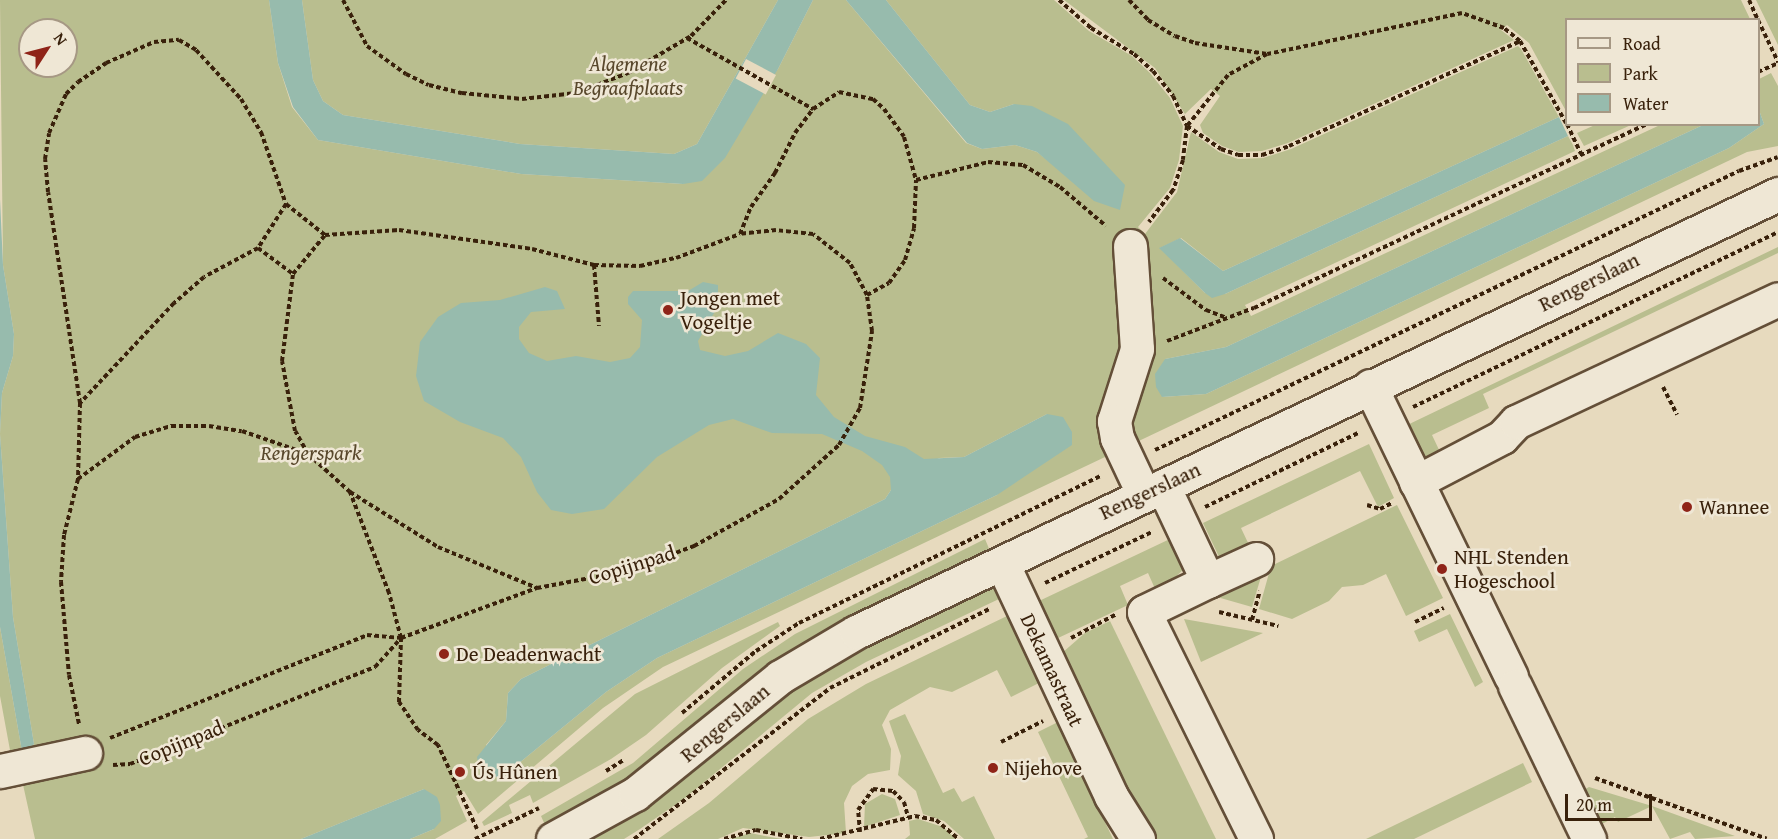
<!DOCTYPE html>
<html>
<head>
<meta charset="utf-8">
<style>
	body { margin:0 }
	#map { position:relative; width:1778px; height:839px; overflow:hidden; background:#e7dabe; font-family:"Gentium Book Plus",serif }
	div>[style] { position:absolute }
	.green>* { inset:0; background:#b9be8f }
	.water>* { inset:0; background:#97bbad }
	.pier>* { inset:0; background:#e7dabe; transform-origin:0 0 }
	.path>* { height:4px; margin-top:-2px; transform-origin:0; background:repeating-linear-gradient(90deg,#39210b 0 4.5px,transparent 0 7.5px) }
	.roads { filter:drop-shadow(2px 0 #644f38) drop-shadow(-2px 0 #644f38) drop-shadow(0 2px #644f38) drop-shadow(0 -2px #644f38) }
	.minor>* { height:33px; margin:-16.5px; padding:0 16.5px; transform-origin:16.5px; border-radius:16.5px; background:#efe7d5 }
	.dots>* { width:16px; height:16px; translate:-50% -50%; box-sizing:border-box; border:3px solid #efe7d5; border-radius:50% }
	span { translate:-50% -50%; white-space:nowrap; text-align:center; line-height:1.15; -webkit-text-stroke:5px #efe7d5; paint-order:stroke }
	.park-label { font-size:21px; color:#59482c; font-style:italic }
	.street-label { font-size:21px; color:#39210b }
	.poi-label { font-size:21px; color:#39210b }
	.left { translate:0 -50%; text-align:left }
	.legend { position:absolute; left:1565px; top:18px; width:195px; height:108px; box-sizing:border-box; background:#efe7d5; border:2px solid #a69884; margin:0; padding:8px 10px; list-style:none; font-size:18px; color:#39210b }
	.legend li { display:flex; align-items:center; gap:12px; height:30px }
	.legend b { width:30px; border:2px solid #a69884 }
	.north { position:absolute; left:18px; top:18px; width:60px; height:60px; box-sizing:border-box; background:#efe7d5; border:2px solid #a69884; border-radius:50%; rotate:54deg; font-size:16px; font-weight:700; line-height:24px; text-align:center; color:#39210b }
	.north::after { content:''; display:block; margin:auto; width:21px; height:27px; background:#8f2418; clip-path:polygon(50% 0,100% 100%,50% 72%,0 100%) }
	.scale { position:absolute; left:1565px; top:794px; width:87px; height:27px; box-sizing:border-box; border:3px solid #39210b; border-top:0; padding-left:8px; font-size:18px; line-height:21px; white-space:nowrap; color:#39210b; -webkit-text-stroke:4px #efe7d5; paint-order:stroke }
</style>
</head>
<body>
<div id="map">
	<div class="green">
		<div style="clip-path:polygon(evenodd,0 0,269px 0,278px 63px,292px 107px,318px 140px,521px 174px,683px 184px,778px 69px,813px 0,846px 0,966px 143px,982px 149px,1015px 145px,1037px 152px,1063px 172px,1014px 104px,990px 112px,970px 105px,886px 0,1054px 0,1089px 31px,1132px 56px,1150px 73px,1170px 98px,1183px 126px,1179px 160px,1170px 188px,1138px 227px,1145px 234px,1177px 192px,1191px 132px,1219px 152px,1238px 159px,1263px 158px,1291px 149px,1518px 46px,1521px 49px,1559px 117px,1223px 271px,1181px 238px,1160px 248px,1205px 293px,1225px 294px,1568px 136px,1573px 145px,1575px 151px,1245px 305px,1251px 316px,1660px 125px,1703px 125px,1226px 347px,1165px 359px,1162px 397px,1206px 394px,1729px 148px,1764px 124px,1759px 110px,1759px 79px,1771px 73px,1778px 86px,1778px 146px,1747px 152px,663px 667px,603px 708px,478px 814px,464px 791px,456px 796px,467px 821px,435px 839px,410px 839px,434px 829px,424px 789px,301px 839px,35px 839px,18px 762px,12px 761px,0 696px,0 627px,23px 757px,34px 744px,13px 617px,0 434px,2px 393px,13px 356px,14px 334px,3px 265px,0 0,30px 30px,66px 30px,66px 66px,30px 66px,30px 30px,0 0,1047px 414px,997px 495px,657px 658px,606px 692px,502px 777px,486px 745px,506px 721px,508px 693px,521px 679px,885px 499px,891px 490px,939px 458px,964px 457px,1047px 414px)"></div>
		<div style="clip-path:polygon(302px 0,778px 0,697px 144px,674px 154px,520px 144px,343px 115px,323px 101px,313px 80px)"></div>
		<div style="clip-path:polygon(1064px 0,1741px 0,1750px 19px,1566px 20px,1566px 111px,1529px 43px,1507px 25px,1501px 30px,1514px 40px,1288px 143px,1262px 151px,1239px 152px,1222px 146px,1203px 133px,1200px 125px,1220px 96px,1211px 89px,1185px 114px,1155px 68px)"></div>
		<div style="clip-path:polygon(1756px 0,1778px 0,1778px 45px,1757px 2px)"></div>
		<div style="clip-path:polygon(1595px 125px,1631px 125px,1584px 146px,1577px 133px)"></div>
		<div style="clip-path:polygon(1778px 247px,1778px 253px,1483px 394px,1489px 408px,1432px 435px,1441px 454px,1422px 462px,1401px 428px)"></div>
		<div style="clip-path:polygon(1369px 444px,1394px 498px,1378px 507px,1360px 471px,1241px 528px,1250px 547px,1221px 561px,1203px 523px)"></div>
		<div style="clip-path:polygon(1397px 505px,1443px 598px,1406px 616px,1386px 574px,1363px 585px,1342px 587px,1329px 601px,1292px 619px,1259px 609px,1271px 566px)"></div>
		<div style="clip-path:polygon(1172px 538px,1186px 567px,1165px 587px,1156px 591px,1148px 573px,1120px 586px,1128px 605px,1056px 639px,1039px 601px)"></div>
		<div style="clip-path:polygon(985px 539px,990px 551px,808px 640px,636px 775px,545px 825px,541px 816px,633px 763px,743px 669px,795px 634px)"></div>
		<div style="clip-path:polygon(1263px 570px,1252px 607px,1210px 595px)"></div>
		<div style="clip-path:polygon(992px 584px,999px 599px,866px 662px,812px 693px,685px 798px,640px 829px,624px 839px,586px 839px,668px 789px,778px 696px,849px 653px)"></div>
		<div style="clip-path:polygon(1450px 614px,1483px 682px,1475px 687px,1447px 629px,1419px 642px,1414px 631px)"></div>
		<div style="clip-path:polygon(1007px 616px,1039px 683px,1011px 697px,997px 670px,952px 692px,930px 687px,890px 710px,882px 725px,891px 749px,890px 770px,868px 774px,852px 786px,844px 803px,846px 833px,809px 837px,743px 828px,718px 839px,658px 839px,709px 803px,808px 719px,866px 684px)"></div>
		<div style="clip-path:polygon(1184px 619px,1263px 633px,1201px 662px)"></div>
		<div style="clip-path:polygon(1110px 621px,1216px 839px,1155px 839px,1127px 789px,1062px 653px,1085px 633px)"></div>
		<div style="clip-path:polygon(778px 622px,780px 626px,722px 668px,646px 735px,611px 759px,533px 803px,530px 795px,509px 805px,512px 813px,484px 826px,482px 822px,635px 694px)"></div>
		<div style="clip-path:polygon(905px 714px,943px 793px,954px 788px,962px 802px,974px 796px,995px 839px,964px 839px,944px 821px,923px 814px,916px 791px,898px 775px,901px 756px,889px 721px)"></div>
		<div style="clip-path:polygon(1058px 722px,1113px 839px,1084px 839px,1088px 837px,1038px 732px)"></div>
		<div style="clip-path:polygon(1523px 763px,1532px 782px,1414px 839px,1366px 839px)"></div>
		<div style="clip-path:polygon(1589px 787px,1652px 806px,1735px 836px,1695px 839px,1690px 832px,1670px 839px,1652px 806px,1618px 822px,1615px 817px,1602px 824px,1595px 814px,1590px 816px,1578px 793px)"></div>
		<div style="clip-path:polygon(882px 794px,895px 799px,900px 815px,864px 827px,865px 804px)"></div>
		<div style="clip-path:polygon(918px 819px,943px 827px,956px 839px,905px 839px,910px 835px,909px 821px)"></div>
		<div style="clip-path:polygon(750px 833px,765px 836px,782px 839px,730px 839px)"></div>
	</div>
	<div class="water">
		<div style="clip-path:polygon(269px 0,302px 0,313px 80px,323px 101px,343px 115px,520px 144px,674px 154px,697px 144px,778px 0,813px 0,778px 69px,725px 158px,702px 181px,683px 184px,521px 174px,318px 140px,293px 107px,278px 63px)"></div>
		<div style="clip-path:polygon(846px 0,886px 0,970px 105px,990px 112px,1014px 104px,1032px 106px,1068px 124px,1125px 185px,1120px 210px,1094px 201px,1037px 152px,1015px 145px,982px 149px,967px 143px)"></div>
		<div style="clip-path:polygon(1759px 110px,1764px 124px,1729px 148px,1206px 394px,1162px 397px,1156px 387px,1155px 374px,1165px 359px,1226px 347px,1703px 125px,1758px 124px)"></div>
		<div style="clip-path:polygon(1559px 117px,1568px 136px,1225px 294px,1212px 298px,1205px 293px,1159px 248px,1180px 238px,1223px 271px)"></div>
		<div style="clip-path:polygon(0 199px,3px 265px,14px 334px,13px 356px,2px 393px,0 434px,13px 617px,34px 744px,23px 757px,0 627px)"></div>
		<div style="clip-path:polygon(703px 282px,718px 285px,718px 306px,698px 341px,700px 350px,725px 356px,748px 351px,778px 333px,806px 344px,820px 358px,816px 395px,834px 417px,865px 436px,905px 447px,924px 459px,964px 457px,1047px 414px,1063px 417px,1072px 432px,1072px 445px,997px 495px,657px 658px,606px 692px,502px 777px,488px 777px,479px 769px,477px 757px,506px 721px,508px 693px,521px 679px,885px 499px,891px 490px,890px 477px,882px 465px,862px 451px,822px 434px,772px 433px,733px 419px,709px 425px,657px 457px,604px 509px,572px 514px,551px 510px,537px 492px,521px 457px,503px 438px,460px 422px,424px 401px,416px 376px,420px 342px,438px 317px,461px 303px,500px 300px,545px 287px,557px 291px,565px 309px,531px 312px,519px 327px,519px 339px,529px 353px,547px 361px,576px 356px,610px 362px,630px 358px,640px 347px,642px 320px,628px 304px,628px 297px,633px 291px,688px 291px)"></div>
		<div style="clip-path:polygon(424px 789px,437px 797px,440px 805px,441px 821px,434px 829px,410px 839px,301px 839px)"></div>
	</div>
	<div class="pier">
		<div style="left:746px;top:59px;width:34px;height:22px;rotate:28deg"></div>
	</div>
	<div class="path">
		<div style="left:343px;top:0;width:52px;rotate:62.4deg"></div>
		<div style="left:367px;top:46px;width:48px;rotate:35.7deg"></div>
		<div style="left:406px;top:74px;width:25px;rotate:26deg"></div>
		<div style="left:429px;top:85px;width:34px;rotate:14deg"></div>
		<div style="left:462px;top:93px;width:60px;rotate:5.7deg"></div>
		<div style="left:522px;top:99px;width:54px;rotate:-6.3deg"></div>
		<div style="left:576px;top:93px;width:56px;rotate:-21deg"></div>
		<div style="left:628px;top:73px;width:73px;rotate:-30.4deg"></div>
		<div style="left:691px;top:36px;width:50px;rotate:-45.8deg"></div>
		<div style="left:1059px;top:0;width:43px;rotate:41.2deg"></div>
		<div style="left:1091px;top:28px;width:50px;rotate:31.2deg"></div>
		<div style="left:1134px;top:54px;width:25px;rotate:42deg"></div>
		<div style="left:1153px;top:71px;width:32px;rotate:51deg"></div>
		<div style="left:1173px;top:96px;width:33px;rotate:65deg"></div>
		<div style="left:1187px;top:126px;width:34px;rotate:97deg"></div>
		<div style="left:1183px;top:160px;width:32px;rotate:108deg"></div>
		<div style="left:1173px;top:190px;width:40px;rotate:127deg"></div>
		<div style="left:1129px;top:0;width:28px;rotate:46deg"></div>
		<div style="left:1148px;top:20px;width:31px;rotate:31deg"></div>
		<div style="left:1175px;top:36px;width:21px;rotate:19deg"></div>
		<div style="left:1195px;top:43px;width:73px;rotate:8.7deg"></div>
		<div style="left:1267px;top:54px;width:44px;rotate:151.7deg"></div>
		<div style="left:1228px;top:75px;width:65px;rotate:128.8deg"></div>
		<div style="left:1187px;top:126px;width:41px;rotate:34.1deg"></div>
		<div style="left:1221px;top:149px;width:18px;rotate:19deg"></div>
		<div style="left:1238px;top:155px;width:24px"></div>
		<div style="left:1262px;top:155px;width:28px;rotate:-18deg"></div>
		<div style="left:1289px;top:146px;width:254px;rotate:-24.4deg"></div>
		<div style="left:1520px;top:41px;width:21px;rotate:-141deg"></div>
		<div style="left:1504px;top:28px;width:45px;rotate:-160.3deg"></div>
		<div style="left:1462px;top:13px;width:199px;rotate:168.1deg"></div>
		<div style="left:1749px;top:0;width:22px;rotate:66deg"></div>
		<div style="left:1758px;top:20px;width:47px;rotate:64.5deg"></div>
		<div style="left:687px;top:38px;width:145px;rotate:29.4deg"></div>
		<div style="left:1520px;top:41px;width:94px;rotate:60.7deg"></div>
		<div style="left:1758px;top:72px;width:22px;rotate:-24deg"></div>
		<div style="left:1567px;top:124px;width:33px;rotate:65deg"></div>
		<div style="left:286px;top:204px;width:52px;rotate:122.5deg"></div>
		<div style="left:258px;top:248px;width:61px;rotate:151.8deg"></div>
		<div style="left:204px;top:277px;width:40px;rotate:139deg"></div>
		<div style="left:174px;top:303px;width:137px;rotate:133.2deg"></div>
		<div style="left:80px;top:403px;width:213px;rotate:-98.6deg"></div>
		<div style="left:48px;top:192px;width:33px;rotate:-95deg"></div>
		<div style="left:45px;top:159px;width:26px;rotate:-81deg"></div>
		<div style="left:49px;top:133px;width:43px;rotate:-66.4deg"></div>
		<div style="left:66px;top:94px;width:17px;rotate:-45deg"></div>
		<div style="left:78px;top:82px;width:34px;rotate:-34deg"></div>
		<div style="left:106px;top:63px;width:52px;rotate:-23.6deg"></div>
		<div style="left:154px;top:42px;width:25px;rotate:-5deg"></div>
		<div style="left:179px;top:40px;width:20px;rotate:30deg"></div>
		<div style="left:196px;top:50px;width:67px;rotate:47.4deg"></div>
		<div style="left:241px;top:99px;width:39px;rotate:59deg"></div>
		<div style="left:261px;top:132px;width:76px;rotate:70.9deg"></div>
		<div style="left:286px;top:204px;width:50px;rotate:38.5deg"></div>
		<div style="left:325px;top:235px;width:74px;rotate:-3.9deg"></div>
		<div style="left:399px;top:230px;width:134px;rotate:8.1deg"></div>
		<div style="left:532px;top:249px;width:64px;rotate:14.5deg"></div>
		<div style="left:594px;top:265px;width:46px;rotate:1.2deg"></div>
		<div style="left:640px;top:266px;width:37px;rotate:-13deg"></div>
		<div style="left:676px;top:258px;width:68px;rotate:-20.6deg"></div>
		<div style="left:258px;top:248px;width:44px;rotate:36.6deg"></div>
		<div style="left:594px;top:265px;width:61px;rotate:85.3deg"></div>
		<div style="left:1163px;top:278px;width:54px;rotate:36.7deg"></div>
		<div style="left:1206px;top:310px;width:22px;rotate:21deg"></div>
		<div style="left:867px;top:295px;width:36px;rotate:-118deg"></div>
		<div style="left:850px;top:263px;width:47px;rotate:-141.9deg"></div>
		<div style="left:813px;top:234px;width:37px;rotate:-174deg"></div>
		<div style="left:776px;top:230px;width:36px;rotate:174deg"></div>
		<div style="left:740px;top:234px;width:29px;rotate:-68deg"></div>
		<div style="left:751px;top:207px;width:42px;rotate:-54.8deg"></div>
		<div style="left:775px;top:173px;width:45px;rotate:-63.4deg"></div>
		<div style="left:795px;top:133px;width:30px;rotate:-53deg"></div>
		<div style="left:813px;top:109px;width:31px;rotate:-33deg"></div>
		<div style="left:839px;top:92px;width:35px;rotate:12deg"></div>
		<div style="left:873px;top:99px;width:15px;rotate:42deg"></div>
		<div style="left:884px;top:109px;width:34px;rotate:54deg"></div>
		<div style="left:904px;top:137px;width:45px;rotate:74.4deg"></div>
		<div style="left:1167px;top:341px;width:93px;rotate:-20.8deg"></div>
		<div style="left:1254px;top:308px;width:433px;rotate:-25.1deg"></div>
		<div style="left:1663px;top:387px;width:31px;rotate:63deg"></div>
		<div style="left:80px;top:403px;width:76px;rotate:91.5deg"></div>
		<div style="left:78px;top:479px;width:71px;rotate:-36.4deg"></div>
		<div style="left:135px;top:437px;width:38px;rotate:-17deg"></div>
		<div style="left:171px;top:426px;width:38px"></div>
		<div style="left:209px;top:426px;width:33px;rotate:9deg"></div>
		<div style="left:242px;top:431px;width:70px;rotate:19.2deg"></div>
		<div style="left:308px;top:454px;width:26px;rotate:-119deg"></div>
		<div style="left:295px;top:431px;width:71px;rotate:-100.5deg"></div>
		<div style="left:282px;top:361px;width:88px;rotate:-82.8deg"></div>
		<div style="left:293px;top:274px;width:50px;rotate:-50.6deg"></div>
		<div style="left:1413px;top:407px;width:405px;rotate:-25.6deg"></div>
		<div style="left:1155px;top:450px;width:647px;rotate:-25.54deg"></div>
		<div style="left:1739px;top:171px;width:41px;rotate:-19.7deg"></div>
		<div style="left:308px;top:454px;width:57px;rotate:42.1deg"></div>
		<div style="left:78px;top:479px;width:58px;rotate:104deg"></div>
		<div style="left:64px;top:535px;width:47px;rotate:93.7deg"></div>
		<div style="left:61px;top:582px;width:93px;rotate:85.1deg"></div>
		<div style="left:69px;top:675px;width:50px;rotate:78.5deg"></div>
		<div style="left:1367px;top:505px;width:14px;rotate:17deg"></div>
		<div style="left:1380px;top:509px;width:13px;rotate:-27deg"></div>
		<div style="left:1205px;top:507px;width:172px;rotate:-25.8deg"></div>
		<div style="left:1045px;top:583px;width:119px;rotate:-25.5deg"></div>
		<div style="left:1219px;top:612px;width:61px;rotate:13.3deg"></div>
		<div style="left:1252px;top:620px;width:30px;rotate:-75deg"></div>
		<div style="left:1415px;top:622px;width:32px;rotate:-26deg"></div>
		<div style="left:1071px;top:638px;width:50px;rotate:-27.6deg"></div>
		<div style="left:682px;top:713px;width:97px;rotate:-40deg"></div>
		<div style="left:756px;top:651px;width:51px;rotate:-33.1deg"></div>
		<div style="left:799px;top:623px;width:337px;rotate:-26deg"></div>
		<div style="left:110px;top:738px;width:277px;rotate:-21.8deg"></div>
		<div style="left:367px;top:635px;width:33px;rotate:5deg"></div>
		<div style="left:1001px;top:742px;width:47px;rotate:-26.6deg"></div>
		<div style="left:113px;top:765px;width:17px;rotate:-3deg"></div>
		<div style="left:130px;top:764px;width:264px;rotate:-21.6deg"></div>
		<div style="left:375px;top:667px;width:39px;rotate:-48deg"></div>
		<div style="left:401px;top:638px;width:145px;rotate:-20.2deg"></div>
		<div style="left:537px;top:588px;width:92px;rotate:-10.7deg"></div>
		<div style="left:627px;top:571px;width:72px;rotate:-20.5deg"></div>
		<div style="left:694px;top:546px;width:97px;rotate:-28.9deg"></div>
		<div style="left:779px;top:499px;width:81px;rotate:-42deg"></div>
		<div style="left:839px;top:445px;width:43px;rotate:-60.4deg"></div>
		<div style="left:860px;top:408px;width:78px;rotate:-81.1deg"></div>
		<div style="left:872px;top:331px;width:36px;rotate:-98deg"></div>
		<div style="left:867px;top:295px;width:25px;rotate:-29deg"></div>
		<div style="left:889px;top:283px;width:28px;rotate:-55deg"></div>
		<div style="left:905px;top:260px;width:33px;rotate:-74deg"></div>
		<div style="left:914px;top:228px;width:48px;rotate:-87.6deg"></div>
		<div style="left:916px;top:180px;width:74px;rotate:-14deg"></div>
		<div style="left:988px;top:162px;width:35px;rotate:5deg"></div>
		<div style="left:1023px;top:165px;width:43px;rotate:30.7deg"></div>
		<div style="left:1060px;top:187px;width:60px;rotate:40.3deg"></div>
		<div style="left:606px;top:771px;width:22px;rotate:-32deg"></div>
		<div style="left:1595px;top:778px;width:182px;rotate:19.5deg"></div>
		<div style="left:477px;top:829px;width:93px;rotate:-114.9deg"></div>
		<div style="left:438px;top:745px;width:25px;rotate:-143deg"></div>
		<div style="left:418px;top:730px;width:34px;rotate:-124deg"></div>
		<div style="left:399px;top:702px;width:64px;rotate:-88.2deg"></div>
		<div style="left:401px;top:638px;width:47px;rotate:-104.9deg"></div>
		<div style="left:389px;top:593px;width:108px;rotate:-111.1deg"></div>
		<div style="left:350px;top:492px;width:104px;rotate:32deg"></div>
		<div style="left:438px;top:547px;width:107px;rotate:22.5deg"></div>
		<div style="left:860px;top:832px;width:22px;rotate:-95deg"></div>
		<div style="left:858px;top:810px;width:26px;rotate:-54deg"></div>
		<div style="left:873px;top:789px;width:20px;rotate:6deg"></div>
		<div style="left:893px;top:791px;width:16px;rotate:45deg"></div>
		<div style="left:904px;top:802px;width:16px;rotate:75deg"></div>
		<div style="left:475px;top:839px;width:71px;rotate:-25.8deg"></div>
		<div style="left:634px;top:839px;width:247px;rotate:-37.6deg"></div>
		<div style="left:830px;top:688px;width:178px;rotate:-26.4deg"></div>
		<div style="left:724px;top:839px;width:33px;rotate:-16deg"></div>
		<div style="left:756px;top:830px;width:47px;rotate:11.1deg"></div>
		<div style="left:820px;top:839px;width:98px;rotate:-13.6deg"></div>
		<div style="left:915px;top:816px;width:21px;rotate:11deg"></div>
		<div style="left:936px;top:820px;width:30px;rotate:40deg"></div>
	</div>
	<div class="roads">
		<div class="minor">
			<div style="left:1130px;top:246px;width:103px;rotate:86.1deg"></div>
			<div style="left:1137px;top:349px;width:76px;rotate:107.7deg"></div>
			<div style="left:1114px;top:421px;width:17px;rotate:80deg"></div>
			<div style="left:1117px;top:438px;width:63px;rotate:64.7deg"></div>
			<div style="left:1370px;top:386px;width:323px;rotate:64.1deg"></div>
			<div style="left:1416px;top:482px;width:97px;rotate:-27.6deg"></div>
			<div style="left:1502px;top:437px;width:21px;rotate:-47deg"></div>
			<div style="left:1516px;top:422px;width:289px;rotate:-25.1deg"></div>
			<div style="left:1163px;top:486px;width:105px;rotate:64.7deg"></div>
			<div style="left:1208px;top:581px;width:71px;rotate:154.2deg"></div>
			<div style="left:1144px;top:612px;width:253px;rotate:63.7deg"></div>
			<div style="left:1002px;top:563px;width:257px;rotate:64.9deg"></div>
			<div style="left:1111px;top:796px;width:51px;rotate:57.9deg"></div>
			<div style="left:1208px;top:581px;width:53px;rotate:-24.6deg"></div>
			<div style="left:1515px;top:686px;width:170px;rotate:64.2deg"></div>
			<div style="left:0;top:771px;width:87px;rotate:-12deg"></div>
			<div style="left:553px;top:839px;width:94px;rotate:-28.8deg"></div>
			<div style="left:635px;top:794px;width:186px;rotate:-38.9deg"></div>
			<div style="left:780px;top:677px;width:88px;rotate:-30.6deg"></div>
			<div style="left:856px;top:632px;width:1021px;rotate:-25.41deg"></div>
		</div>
	</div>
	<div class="dots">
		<div style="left:668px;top:310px;background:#8f2418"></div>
		<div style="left:1687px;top:507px;background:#8f2418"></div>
		<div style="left:1442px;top:569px;background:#8f2418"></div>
		<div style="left:444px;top:654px;background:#8f2418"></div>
		<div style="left:993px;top:768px;background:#8f2418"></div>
		<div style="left:460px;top:772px;background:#8f2418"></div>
	</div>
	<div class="park-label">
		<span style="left:628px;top:76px">Algemene<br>Begraafplaats</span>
		<span style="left:311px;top:453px">Rengerspark</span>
	</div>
	<div class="street-label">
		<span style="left:1589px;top:282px;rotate:-26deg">Rengerslaan</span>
		<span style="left:1150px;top:491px;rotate:-25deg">Rengerslaan</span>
		<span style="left:632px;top:565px;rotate:-17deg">Copijnpad</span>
		<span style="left:1052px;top:670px;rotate:65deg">Dekamastraat</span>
		<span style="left:725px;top:723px;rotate:-40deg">Rengerslaan</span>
		<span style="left:181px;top:743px;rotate:-22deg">Copijnpad</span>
	</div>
	<div class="poi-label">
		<span class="left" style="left:680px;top:310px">Jongen met<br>Vogeltje</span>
		<span class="left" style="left:1699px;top:507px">Wannee</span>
		<span class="left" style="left:1454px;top:569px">NHL Stenden<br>Hogeschool</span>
		<span class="left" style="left:456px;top:654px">De Deadenwacht</span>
		<span class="left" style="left:1005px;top:768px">Nijehove</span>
		<span class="left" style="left:472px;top:772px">Ús Hûnen</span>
	</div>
	<ul class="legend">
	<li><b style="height:8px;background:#efe7d5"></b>Road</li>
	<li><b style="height:16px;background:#b9be8f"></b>Park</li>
	<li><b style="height:16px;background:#97bbad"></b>Water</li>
	</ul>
	<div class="north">N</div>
	<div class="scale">20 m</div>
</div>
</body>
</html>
